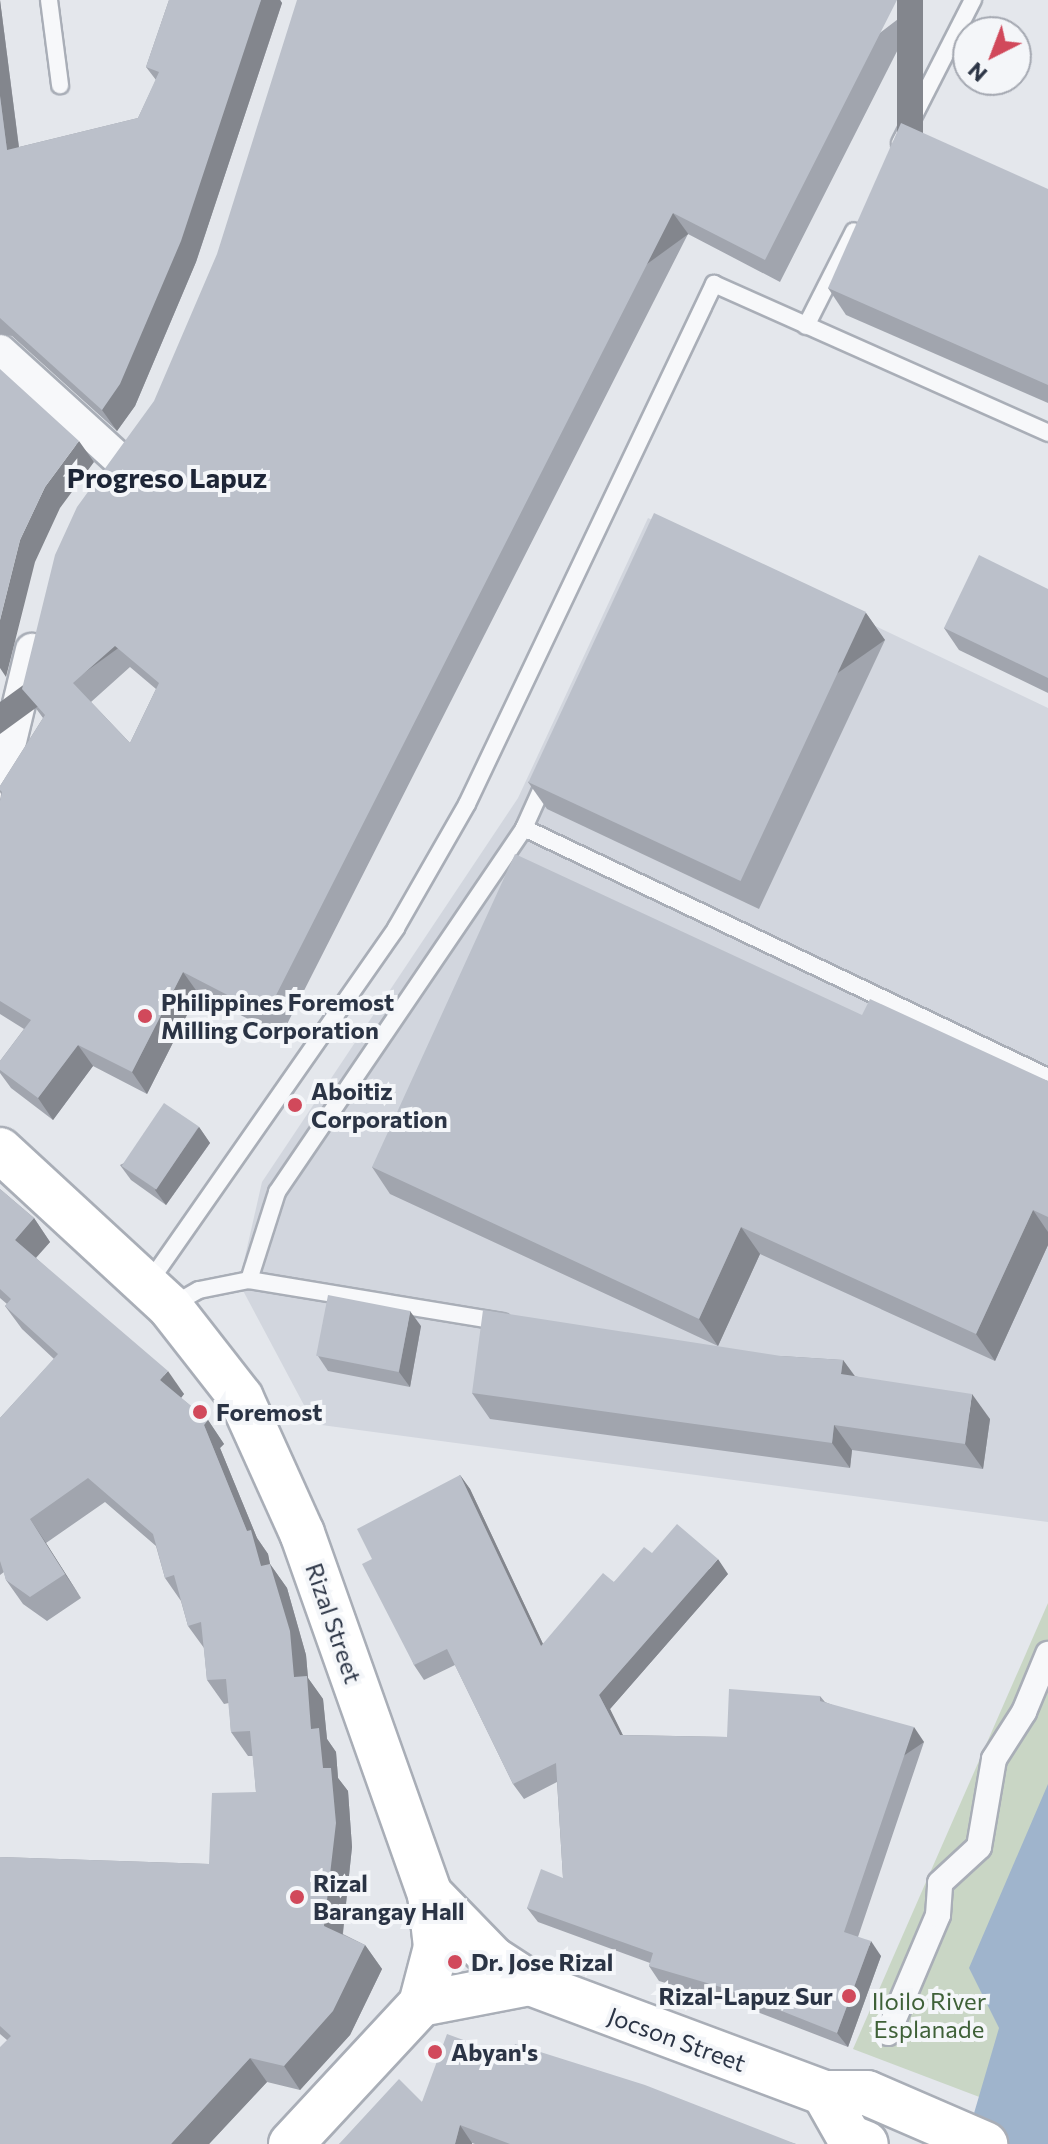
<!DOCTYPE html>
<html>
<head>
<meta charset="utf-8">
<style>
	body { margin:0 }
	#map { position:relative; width:1048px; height:2144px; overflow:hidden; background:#e4e7ec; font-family:Commissioner,sans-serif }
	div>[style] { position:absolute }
	.built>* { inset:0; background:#d2d6de }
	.green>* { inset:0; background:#c9d6c5 }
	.water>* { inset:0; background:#9fb4cc }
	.roads { filter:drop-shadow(2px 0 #a9aeb7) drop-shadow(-2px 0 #a9aeb7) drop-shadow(0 2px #a9aeb7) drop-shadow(0 -2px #a9aeb7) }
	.service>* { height:16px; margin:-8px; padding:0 8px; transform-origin:8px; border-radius:8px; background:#f7f8fa }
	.pedestrian>* { height:24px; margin:-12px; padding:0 12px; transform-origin:12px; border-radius:12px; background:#f7f8fa }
	.minor>* { height:32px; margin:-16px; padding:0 16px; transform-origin:16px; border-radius:16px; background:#f7f8fa }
	.secondary>* { height:44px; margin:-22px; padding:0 22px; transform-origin:22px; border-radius:22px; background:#fff }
	.wall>* { inset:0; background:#a1a5ae }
	.shaded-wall>* { inset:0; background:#83868d; transform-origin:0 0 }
	.building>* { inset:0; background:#bbc0ca; transform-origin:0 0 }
	.dots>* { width:22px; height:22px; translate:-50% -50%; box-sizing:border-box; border:4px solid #f4f6f9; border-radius:50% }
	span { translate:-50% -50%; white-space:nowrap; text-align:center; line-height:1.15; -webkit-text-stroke:8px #f4f6f9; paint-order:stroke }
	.poi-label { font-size:24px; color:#2b3445; font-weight:700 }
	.left { translate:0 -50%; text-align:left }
	.right { translate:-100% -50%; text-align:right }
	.street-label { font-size:24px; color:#2b3445 }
	.park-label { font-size:24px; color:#3f6138 }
	.quarter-label { font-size:28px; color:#1d2536; font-weight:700 }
	.north { position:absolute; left:952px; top:16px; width:80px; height:80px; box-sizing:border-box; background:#f4f6f9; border:2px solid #a4a8b1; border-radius:50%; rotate:222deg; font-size:22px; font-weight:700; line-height:32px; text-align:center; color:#2b3445 }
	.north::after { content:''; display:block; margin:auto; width:28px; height:36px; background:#d1495b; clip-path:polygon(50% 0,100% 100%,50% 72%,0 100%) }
</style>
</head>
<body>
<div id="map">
	<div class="built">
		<div style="clip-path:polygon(648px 518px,1048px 708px,1048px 1522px,314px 1424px,239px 1283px,262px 1182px,518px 798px)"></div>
	</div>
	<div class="green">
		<div style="clip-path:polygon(1048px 1603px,1048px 2089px,982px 2098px,853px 2049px)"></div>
	</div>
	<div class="water">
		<div style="clip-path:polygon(1048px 1784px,1048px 2144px,965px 2144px,999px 2028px,969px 1968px)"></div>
	</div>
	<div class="roads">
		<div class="service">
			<div style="left:49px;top:0;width:86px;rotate:82.6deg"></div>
			<div style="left:900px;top:143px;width:161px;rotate:-63deg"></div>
			<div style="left:806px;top:326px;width:106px;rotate:-63.2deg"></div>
			<div style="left:524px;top:828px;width:580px;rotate:25.42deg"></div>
			<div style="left:249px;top:1280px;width:92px;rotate:-72.3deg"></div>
			<div style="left:277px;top:1192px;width:440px;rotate:-55.8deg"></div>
			<div style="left:524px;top:828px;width:54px;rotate:-65.8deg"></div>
			<div style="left:148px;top:1284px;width:434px;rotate:-55.1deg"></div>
			<div style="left:396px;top:928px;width:143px;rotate:-60.2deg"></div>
			<div style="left:467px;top:804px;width:576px;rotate:-64.59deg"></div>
			<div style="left:714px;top:284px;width:366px;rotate:24deg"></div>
			<div style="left:171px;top:1306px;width:32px;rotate:-30deg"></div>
			<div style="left:199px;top:1290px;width:51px;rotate:-11.3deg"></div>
			<div style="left:249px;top:1280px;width:257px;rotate:9.4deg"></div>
		</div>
		<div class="pedestrian">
			<div style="left:888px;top:2033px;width:128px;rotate:-67deg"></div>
			<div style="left:938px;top:1915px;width:32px;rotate:-86deg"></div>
			<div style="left:940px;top:1883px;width:53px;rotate:-42.7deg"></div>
			<div style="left:979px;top:1847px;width:89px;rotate:-80.3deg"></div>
			<div style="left:994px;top:1759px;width:56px;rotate:-57.4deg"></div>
			<div style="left:1024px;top:1712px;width:63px;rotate:-67.5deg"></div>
		</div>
		<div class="minor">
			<div style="left:0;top:351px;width:164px;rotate:42.3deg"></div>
			<div style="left:0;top:783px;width:137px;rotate:-76.5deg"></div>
		</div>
		<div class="secondary">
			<div style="left:0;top:1150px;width:231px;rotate:42.7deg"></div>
			<div style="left:170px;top:1307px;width:115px;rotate:52deg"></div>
			<div style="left:241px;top:1398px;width:148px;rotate:65.7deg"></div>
			<div style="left:302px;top:1533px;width:383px;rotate:70.5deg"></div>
			<div style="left:430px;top:1894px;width:53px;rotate:83.5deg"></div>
			<div style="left:436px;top:1947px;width:59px;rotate:104.7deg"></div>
			<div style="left:421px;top:2004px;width:191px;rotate:132.9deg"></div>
			<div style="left:430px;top:1894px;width:91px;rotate:45.9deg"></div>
			<div style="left:493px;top:1959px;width:44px;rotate:33deg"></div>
			<div style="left:530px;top:1983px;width:314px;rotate:20.5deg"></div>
			<div style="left:824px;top:2093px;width:43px"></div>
			<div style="left:867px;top:2093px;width:129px;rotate:23.4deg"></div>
			<div style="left:421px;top:2004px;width:111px;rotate:-10.9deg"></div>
			<div style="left:824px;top:2093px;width:51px;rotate:60.4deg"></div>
			<div style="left:849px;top:2137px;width:18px;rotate:22deg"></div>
		</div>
	</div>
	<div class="wall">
		<div style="clip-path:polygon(0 0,19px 147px,138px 118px,156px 80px,146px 67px,169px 0,280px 0,282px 3px,196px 262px,135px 406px,117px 431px,12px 336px,0 334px)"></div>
		<div style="clip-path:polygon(evenodd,923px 0,780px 282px,688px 234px,281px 1036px,198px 993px,147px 1094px,93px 1066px,53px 1120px,11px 1088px,0 1073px,0 1061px,24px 1029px,0 1014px,0 801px,1px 794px,0 792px,0 786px,43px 718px,22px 689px,923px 0,130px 667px,156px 689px,130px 743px,91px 702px,130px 667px)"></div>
		<div style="clip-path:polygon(1048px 189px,1048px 403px,846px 315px,828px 288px)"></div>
		<div style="clip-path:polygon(1048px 589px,1048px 693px,959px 650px,944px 628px)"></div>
		<div style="clip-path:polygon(866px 613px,885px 640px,759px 909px,547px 809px,528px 782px)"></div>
		<div style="clip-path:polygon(862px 1015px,1048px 1081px,1048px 1245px,995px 1361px,760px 1254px,718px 1346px,390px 1194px,372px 1167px)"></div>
		<div style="clip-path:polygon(199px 1127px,210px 1143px,166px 1205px,131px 1180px,120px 1165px)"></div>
		<div style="clip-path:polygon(0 1189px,34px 1218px,50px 1242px,36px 1258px,184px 1394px,181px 1398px,208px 1420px,224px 1444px,220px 1448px,257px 1538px,268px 1554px,270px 1564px,287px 1588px,306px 1655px,308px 1678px,323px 1699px,327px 1739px,336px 1752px,338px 1778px,348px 1791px,352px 1847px,343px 1934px,365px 1945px,382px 1969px,350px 2035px,300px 2090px,267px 2082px,209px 2144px,0 2144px,7px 2040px,0 2034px,0 1857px,209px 1864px,256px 1792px,253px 1756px,248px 1756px,231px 1732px,229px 1703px,224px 1704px,207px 1680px,204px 1648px,188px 1626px,181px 1601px,165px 1578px,156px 1546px,105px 1502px,46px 1543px,81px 1598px,47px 1621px,23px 1604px,6px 1580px,4px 1572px,0 1575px,0 1418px,54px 1359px,22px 1329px,5px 1306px,7px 1304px,0 1298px)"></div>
		<div style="clip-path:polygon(421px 1326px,410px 1387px,328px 1371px,318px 1356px)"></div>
		<div style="clip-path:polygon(781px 1356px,843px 1360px,855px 1376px,990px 1419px,983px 1469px,852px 1450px,850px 1468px,490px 1419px,472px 1393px)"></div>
		<div style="clip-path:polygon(460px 1475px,470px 1489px,543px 1644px,614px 1582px,652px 1553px,728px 1574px,610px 1709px,623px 1735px,727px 1737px,820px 1696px,825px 1702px,924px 1742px,858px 1937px,881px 1956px,848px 2047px,734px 2003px,659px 1981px,649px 1966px,650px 1963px,538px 1922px,527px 1908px,563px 1878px,557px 1782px,524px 1799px,513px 1784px,455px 1665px,424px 1680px,414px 1665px,372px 1559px)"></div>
		<div style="clip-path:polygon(510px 2057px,796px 2144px,475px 2144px,472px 2143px,472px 2144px,339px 2144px)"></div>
	</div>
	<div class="shaded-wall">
		<div style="clip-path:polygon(0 0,22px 172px,7px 150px,0 96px)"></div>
		<div style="clip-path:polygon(261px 0,280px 0,282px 3px,196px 262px,135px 406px,117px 431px,102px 410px)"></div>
		<div style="left:897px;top:0;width:26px;height:292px"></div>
		<div style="left:673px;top:213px;width:26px;height:899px;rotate:54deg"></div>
		<div style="clip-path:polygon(79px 441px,94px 462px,60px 508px,35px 562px,6px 677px,0 668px,0 620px,20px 540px,45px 487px)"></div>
		<div style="left:866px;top:613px;width:33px;height:297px;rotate:55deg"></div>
		<div style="clip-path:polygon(183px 972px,198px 993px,147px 1094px,132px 1072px)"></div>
		<div style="clip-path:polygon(78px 1045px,93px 1066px,53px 1120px,38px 1098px)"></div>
		<div style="clip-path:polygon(199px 1127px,210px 1143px,166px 1205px,155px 1190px)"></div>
		<div style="clip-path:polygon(1033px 1210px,1048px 1232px,1048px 1245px,995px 1361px,976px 1334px)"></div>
		<div style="clip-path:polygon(34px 1218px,50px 1242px,31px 1263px,15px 1240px)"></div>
		<div style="clip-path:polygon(741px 1227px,760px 1254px,718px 1346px,699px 1319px)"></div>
		<div style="clip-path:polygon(410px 1311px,421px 1326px,410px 1387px,399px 1372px)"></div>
		<div style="clip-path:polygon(843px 1360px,861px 1385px,841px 1374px)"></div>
		<div style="clip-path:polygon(168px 1371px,184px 1394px,176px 1404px,160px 1380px)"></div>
		<div style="clip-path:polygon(972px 1394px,990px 1419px,983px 1469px,965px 1444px)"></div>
		<div style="clip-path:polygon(208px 1420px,224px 1444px,220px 1448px,257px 1538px,268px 1554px,270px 1564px,287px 1588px,306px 1655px,308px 1678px,323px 1699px,327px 1739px,336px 1752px,338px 1778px,348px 1791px,352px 1847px,341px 1949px,324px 1926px,323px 1768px,311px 1729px,294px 1677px,261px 1566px,204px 1425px)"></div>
		<div style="clip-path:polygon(834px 1425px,852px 1450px,850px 1468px,832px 1443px)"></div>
		<div style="clip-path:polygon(460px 1475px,470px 1489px,551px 1661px,541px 1646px)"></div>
		<div style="clip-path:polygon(30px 1519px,46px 1543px,81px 1598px,65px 1574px)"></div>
		<div style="clip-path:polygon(718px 1559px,728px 1574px,610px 1709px,630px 1750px,620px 1735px,599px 1695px)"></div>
		<div style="left:914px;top:1727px;width:18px;height:217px;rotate:56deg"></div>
		<div style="clip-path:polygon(871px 1941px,881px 1956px,848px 2047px,837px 2033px)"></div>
		<div style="clip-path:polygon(365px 1945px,382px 1969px,350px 2035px,300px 2090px,284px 2066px)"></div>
		<div style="clip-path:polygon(250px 2058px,267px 2082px,209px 2144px,171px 2144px)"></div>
		<div style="clip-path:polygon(460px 2125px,472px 2143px,472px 2144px,455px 2144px)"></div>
	</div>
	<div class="building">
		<div style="clip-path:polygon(169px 0,261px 0,181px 241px,120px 384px,102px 410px,0 318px,0 96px,7px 150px,138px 118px,159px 72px,146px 67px)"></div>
		<div style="clip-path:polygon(evenodd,297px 0,897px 0,765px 260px,673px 213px,266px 1015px,183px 972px,132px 1072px,78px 1045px,38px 1098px,0 1070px,0 1061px,31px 1020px,0 1001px,0 801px,2px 792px,0 790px,0 786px,45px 715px,22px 689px,55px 555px,77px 507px,154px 401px,217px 254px,297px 0,115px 646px,159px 683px,130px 743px,73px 683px,115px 646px)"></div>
		<div style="clip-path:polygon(901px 123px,1048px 189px,1048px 385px,828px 288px)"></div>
		<div style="clip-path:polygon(0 369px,79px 441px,45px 487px,20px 540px,0 620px)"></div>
		<div style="left:654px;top:513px;width:234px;height:297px;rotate:25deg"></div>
		<div style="clip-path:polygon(979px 555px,1048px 589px,1048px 678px,944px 628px)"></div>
		<div style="clip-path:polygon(515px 854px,862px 1015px,870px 999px,1048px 1081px,1048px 1217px,1033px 1210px,976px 1334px,741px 1227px,699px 1319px,372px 1167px)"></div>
		<div style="left:164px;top:1103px;width:42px;height:76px;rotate:34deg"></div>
		<div style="clip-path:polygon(0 1189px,34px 1218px,15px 1240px,168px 1371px,160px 1380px,208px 1420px,204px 1425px,247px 1531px,251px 1530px,261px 1566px,270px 1564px,290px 1631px,294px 1677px,307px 1676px,311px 1729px,319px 1728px,323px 1768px,331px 1768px,336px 1823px,324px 1926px,365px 1945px,333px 2011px,284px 2066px,250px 2058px,171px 2144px,0 2144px,0 2047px,11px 2036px,0 2026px,0 1857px,209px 1864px,212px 1793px,256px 1792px,250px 1731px,231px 1732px,226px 1679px,207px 1680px,201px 1622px,188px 1626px,174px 1575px,165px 1578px,153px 1534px,88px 1478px,30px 1519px,65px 1574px,30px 1597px,6px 1580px,0 1561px,0 1418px,58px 1354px,5px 1306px,11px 1299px,0 1289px)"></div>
		<div style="left:328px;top:1295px;width:84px;height:62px;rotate:11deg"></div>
		<div style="clip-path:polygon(483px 1310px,781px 1356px,843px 1360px,841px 1374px,972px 1394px,965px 1444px,834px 1425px,832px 1443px,472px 1393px)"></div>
		<div style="clip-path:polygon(460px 1475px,541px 1646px,603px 1573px,614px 1582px,644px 1547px,652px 1553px,677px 1524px,718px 1559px,599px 1695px,620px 1735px,727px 1737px,729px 1689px,820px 1696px,820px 1701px,914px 1727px,844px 1932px,871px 1941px,837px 2033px,724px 1988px,649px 1966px,653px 1953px,527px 1908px,541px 1869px,563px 1878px,556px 1763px,513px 1784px,447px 1649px,414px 1665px,362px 1564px,372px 1559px,357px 1529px)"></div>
		<div style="clip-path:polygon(447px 2034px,510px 2057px,515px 2044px,645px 2085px,796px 2144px,510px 2144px,460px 2125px,455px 2144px,339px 2144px,399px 2079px,422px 2102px)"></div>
	</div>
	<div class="dots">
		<div style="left:145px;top:1016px;background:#d1495b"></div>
		<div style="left:295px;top:1105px;background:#d1495b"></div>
		<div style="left:200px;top:1412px;background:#d1495b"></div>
		<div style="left:297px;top:1897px;background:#d1495b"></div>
		<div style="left:455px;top:1962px;background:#d1495b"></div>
		<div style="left:849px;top:1996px;background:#d1495b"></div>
		<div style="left:435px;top:2052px;background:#d1495b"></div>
	</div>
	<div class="poi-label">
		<span class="left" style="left:161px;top:1016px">Philippines Foremost<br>Milling Corporation</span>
		<span class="left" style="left:311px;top:1105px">Aboitiz<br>Corporation</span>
		<span class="left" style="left:216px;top:1412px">Foremost</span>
		<span class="left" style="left:313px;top:1897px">Rizal<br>Barangay Hall</span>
		<span class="left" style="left:471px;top:1962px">Dr. Jose Rizal</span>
		<span class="right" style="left:833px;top:1996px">Rizal-Lapuz Sur</span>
		<span class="left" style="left:451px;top:2052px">Abyan's</span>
	</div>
	<div class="street-label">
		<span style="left:334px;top:1623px;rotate:71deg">Rizal Street</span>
		<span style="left:677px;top:2039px;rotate:20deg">Jocson Street</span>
	</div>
	<div class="park-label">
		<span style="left:929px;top:2015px">Iloilo River<br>Esplanade</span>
	</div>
	<div class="quarter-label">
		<span style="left:167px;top:477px">Progreso Lapuz</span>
	</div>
	<div class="north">N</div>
</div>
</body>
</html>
